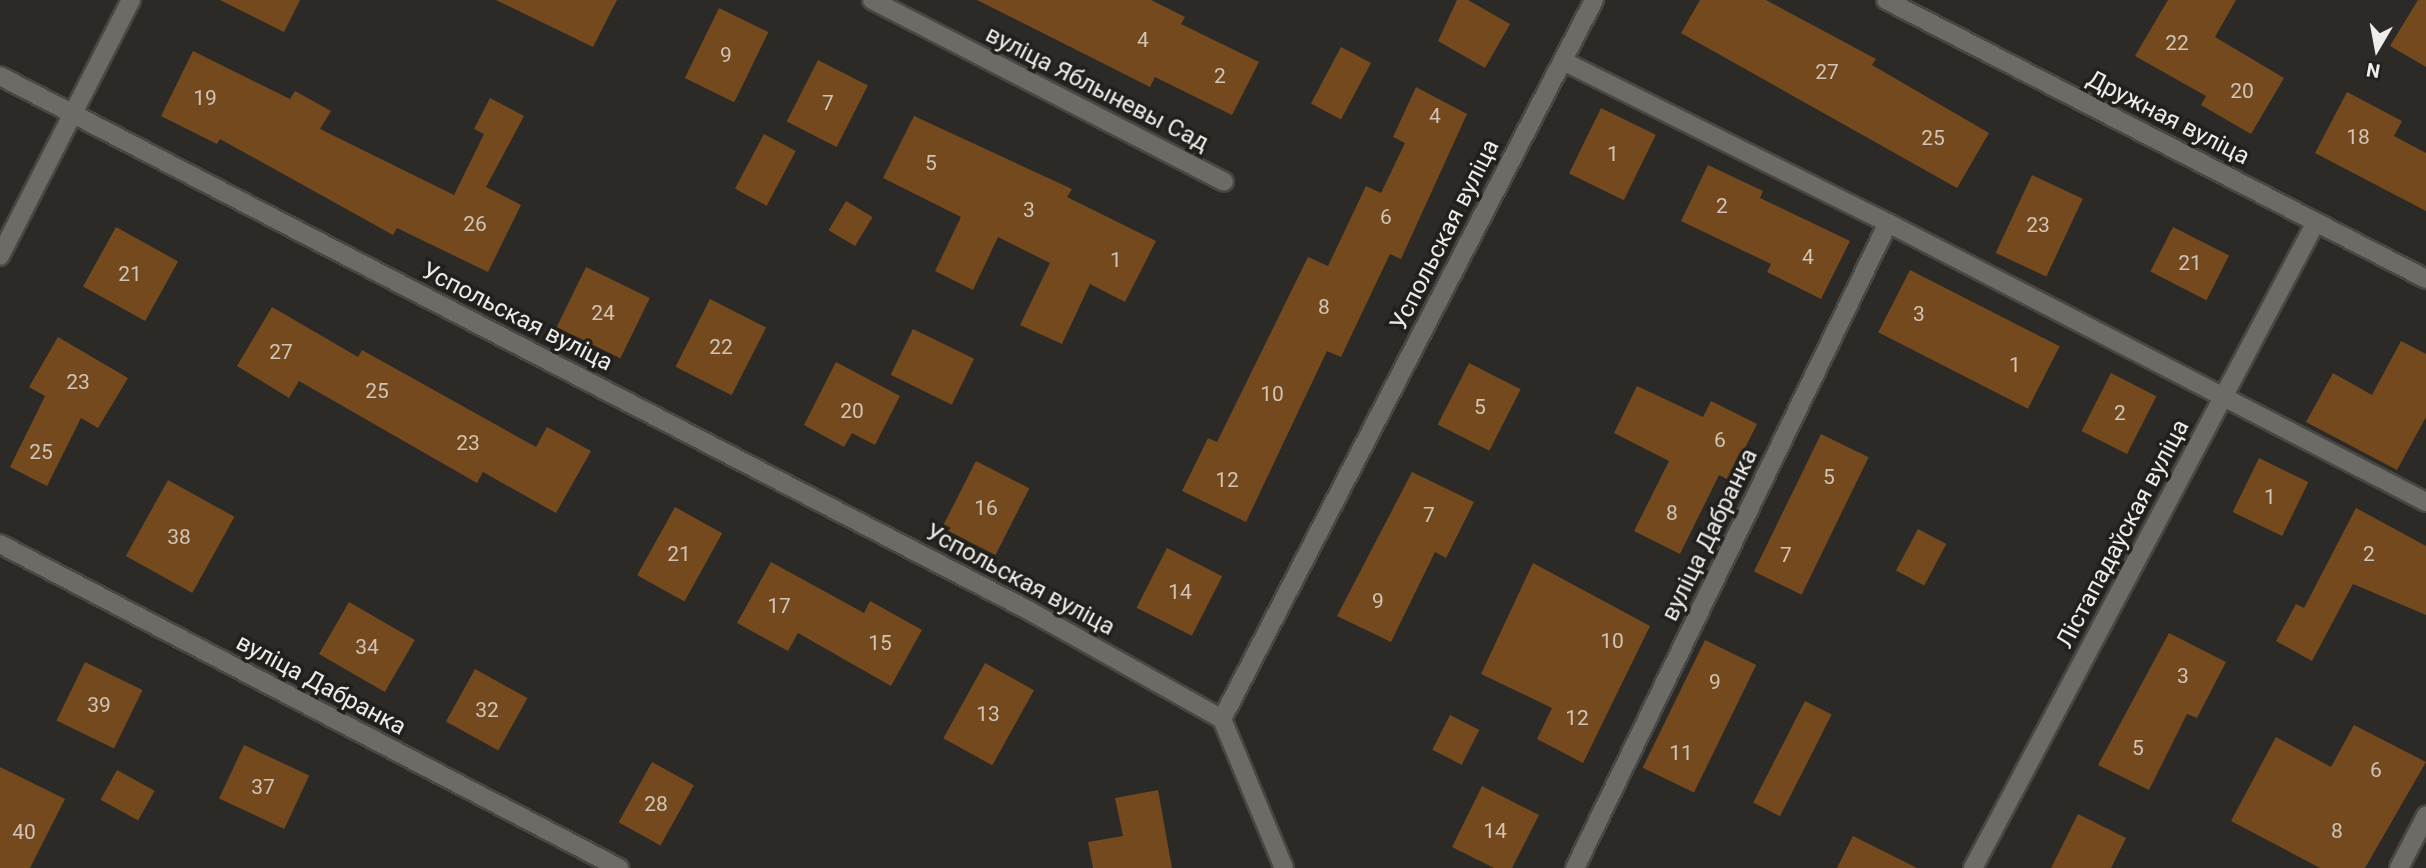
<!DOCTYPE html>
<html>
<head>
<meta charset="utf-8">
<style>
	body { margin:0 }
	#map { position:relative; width:2426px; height:868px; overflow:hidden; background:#2c2a26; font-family:Roboto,sans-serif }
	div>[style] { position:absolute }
	.building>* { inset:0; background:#74491d; transform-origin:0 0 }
	.roads { filter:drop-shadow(2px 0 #484744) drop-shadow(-2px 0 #484744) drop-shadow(0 2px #484744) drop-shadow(0 -2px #484744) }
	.street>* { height:18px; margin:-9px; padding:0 9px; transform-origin:9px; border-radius:9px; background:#6d6b66 }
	span { translate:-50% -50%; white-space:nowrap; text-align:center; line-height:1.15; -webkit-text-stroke:7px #22201d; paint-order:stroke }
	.number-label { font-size:21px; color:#d0c4b7 }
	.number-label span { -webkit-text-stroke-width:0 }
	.street-label { font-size:24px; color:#eeedea }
	.north { position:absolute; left:2342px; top:14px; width:70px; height:70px; -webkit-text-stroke:5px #22201d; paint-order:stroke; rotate:190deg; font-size:19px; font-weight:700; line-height:28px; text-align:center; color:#eeedea }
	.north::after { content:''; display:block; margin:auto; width:24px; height:32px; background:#eeedea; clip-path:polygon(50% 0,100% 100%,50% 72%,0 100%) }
</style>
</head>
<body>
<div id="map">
	<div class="building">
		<div style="clip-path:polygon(220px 0,300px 0,284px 32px)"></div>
		<div style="clip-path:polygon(496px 0,617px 0,593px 47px)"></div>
		<div style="clip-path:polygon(977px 0,1151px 0,1185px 17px,1181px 24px,1259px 62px,1232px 115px,1155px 77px,1150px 87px)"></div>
		<div style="clip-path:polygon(1457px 0,1468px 0,1510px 24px,1485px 68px,1438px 41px)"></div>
		<div style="clip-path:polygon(1700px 0,1766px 0,1876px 59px,1872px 65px,1989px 133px,1957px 188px,1681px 33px)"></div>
		<div style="clip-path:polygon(2168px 0,2236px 0,2215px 37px,2284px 78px,2251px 134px,2201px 105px,2206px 96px,2135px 56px)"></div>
		<div style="clip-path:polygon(2418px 0,2426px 0,2426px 67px,2390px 46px)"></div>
		<div style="left:719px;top:8px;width:55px;height:78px;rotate:26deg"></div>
		<div style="left:1341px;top:47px;width:34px;height:64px;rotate:28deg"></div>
		<div style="clip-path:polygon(193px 51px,290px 99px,295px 91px,331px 111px,320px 129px,454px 195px,484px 134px,474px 129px,490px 98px,524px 116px,486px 187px,521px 205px,488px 272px,397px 228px,393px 235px,220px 139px,217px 144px,161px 116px)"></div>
		<div style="left:818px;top:60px;width:56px;height:69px;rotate:27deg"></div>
		<div style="clip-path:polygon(1416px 87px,1467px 114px,1401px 259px,1390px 254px,1341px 357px,1327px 351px,1246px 522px,1182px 491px,1208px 438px,1217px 442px,1308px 257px,1328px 266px,1366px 186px,1381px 193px,1405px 143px,1393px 137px)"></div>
		<div style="clip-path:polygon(2347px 92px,2402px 121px,2394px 136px,2426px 153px,2426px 211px,2315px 153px)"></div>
		<div style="left:1601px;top:108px;width:61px;height:73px;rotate:26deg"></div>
		<div style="clip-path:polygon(914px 116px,1072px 189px,1067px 197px,1156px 241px,1125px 302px,1090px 284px,1062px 344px,1020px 325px,1050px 263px,998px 237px,973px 290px,935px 271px,961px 217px,883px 178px)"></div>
		<div style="left:764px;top:134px;width:36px;height:62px;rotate:28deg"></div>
		<div style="clip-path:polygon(1708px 165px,1763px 191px,1760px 198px,1850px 241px,1821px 299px,1767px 272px,1771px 264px,1681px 221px)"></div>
		<div style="left:2032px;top:175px;width:56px;height:86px;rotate:25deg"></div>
		<div style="left:846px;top:201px;width:31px;height:34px;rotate:31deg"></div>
		<div style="left:116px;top:227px;width:71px;height:68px;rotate:29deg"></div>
		<div style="left:2173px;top:227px;width:63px;height:50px;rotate:27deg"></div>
		<div style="left:586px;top:267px;width:71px;height:67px;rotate:26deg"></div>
		<div style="left:1910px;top:270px;width:168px;height:70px;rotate:27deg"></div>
		<div style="left:710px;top:299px;width:63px;height:76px;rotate:27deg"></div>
		<div style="clip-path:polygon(272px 307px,358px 357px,362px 350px,536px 447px,547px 427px,591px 451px,556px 513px,483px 472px,477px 483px,299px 381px,289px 398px,237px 366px)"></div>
		<div style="left:913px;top:329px;width:68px;height:51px;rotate:26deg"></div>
		<div style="clip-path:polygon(58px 337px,128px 378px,98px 428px,81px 418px,47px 486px,10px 467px,45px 396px,29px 387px)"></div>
		<div style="clip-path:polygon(2401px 341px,2426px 354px,2426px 417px,2397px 470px,2306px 422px,2333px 373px,2372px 395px)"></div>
		<div style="clip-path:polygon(836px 362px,900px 396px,875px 445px,852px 433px,844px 447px,804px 425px)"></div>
		<div style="left:1469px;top:363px;width:58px;height:69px;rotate:27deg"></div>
		<div style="left:2111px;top:373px;width:51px;height:65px;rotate:27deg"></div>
		<div style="clip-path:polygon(1637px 386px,1703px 417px,1711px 401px,1757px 424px,1729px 480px,1719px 475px,1680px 554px,1634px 531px,1669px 461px,1614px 433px)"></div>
		<div style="left:1821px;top:434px;width:53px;height:153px;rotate:26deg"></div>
		<div style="left:2259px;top:458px;width:55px;height:60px;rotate:26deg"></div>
		<div style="left:976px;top:461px;width:60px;height:75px;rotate:27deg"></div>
		<div style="clip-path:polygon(1412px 472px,1474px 502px,1446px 558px,1435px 552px,1391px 642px,1337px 616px)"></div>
		<div style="left:168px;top:480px;width:76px;height:87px;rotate:29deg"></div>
		<div style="left:675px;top:507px;width:54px;height:78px;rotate:29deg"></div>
		<div style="clip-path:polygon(2356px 508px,2426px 546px,2426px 615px,2353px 584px,2312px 661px,2276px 641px,2296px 604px,2304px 608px)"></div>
		<div style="left:1918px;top:529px;width:32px;height:47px;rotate:28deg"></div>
		<div style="left:1167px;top:548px;width:62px;height:67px;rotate:27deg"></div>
		<div style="clip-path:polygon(771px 562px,864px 613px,870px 601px,922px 630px,891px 686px,798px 633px,788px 651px,737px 623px)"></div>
		<div style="clip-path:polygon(1533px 563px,1650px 626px,1583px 763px,1537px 739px,1552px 708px,1481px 674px)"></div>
		<div style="left:349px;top:602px;width:76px;height:60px;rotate:30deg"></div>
		<div style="clip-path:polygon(2169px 633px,2226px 662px,2197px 718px,2187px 714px,2149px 790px,2098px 765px)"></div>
		<div style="left:1705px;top:640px;width:57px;height:142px;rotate:26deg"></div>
		<div style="left:85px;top:662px;width:64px;height:65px;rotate:26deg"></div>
		<div style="left:985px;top:663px;width:56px;height:86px;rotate:29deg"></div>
		<div style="left:475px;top:669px;width:60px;height:60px;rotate:29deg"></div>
		<div style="left:1805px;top:701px;width:30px;height:114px;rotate:27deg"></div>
		<div style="left:1450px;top:715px;width:33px;height:39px;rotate:27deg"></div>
		<div style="clip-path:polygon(2354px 725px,2426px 762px,2365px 868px,2320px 868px,2231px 821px,2276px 737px,2331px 767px)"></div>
		<div style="left:244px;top:745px;width:72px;height:59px;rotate:25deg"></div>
		<div style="left:652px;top:762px;width:48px;height:69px;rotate:29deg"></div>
		<div style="clip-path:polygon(0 767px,65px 799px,30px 868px,0 868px)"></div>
		<div style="left:117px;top:770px;width:43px;height:34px;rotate:29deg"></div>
		<div style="clip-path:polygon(1482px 786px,1539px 815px,1512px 868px,1494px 868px,1452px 847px)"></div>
		<div style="clip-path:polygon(1158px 790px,1172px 868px,1093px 868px,1088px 842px,1123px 836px,1115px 798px)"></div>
		<div style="clip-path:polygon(2078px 814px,2126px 838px,2111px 868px,2051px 868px)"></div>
		<div style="clip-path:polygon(1853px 836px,1917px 868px,1837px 868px)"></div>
	</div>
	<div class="roads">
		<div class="street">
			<div style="left:872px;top:0;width:396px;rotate:27.3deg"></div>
			<div style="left:1886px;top:0;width:608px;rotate:27.32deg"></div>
			<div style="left:1563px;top:61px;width:363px;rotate:26.5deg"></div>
			<div style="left:1888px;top:223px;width:606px;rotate:27.41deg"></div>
			<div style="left:0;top:76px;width:1158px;rotate:27.45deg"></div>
			<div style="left:1028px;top:610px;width:223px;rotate:29.3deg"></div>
			<div style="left:1222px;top:719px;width:810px;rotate:-62.64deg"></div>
			<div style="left:0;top:256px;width:288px;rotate:-62.9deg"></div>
			<div style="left:0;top:544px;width:699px;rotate:27.63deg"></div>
			<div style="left:1222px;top:719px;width:161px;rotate:67.4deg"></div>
			<div style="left:1575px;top:868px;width:717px;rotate:-64.11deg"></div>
			<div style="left:1973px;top:868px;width:731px;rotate:-62.03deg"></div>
			<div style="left:2399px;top:868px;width:59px;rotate:-62.6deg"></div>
		</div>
	</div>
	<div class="number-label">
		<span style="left:1143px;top:40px">4</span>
		<span style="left:2177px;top:43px">22</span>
		<span style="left:726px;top:55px">9</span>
		<span style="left:1827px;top:72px">27</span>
		<span style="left:1220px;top:76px">2</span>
		<span style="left:2242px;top:91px">20</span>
		<span style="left:205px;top:98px">19</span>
		<span style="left:828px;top:103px">7</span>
		<span style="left:1435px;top:116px">4</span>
		<span style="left:2358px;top:137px">18</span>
		<span style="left:1933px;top:138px">25</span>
		<span style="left:1613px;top:154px">1</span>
		<span style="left:931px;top:163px">5</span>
		<span style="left:1722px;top:206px">2</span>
		<span style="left:1029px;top:210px">3</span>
		<span style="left:1386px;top:217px">6</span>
		<span style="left:475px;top:224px">26</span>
		<span style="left:2038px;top:225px">23</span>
		<span style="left:1808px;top:257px">4</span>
		<span style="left:1116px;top:260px">1</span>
		<span style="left:2190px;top:263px">21</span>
		<span style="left:130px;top:274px">21</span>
		<span style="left:1324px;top:307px">8</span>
		<span style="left:603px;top:313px">24</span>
		<span style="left:1919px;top:314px">3</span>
		<span style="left:721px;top:347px">22</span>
		<span style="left:281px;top:352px">27</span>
		<span style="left:2015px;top:365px">1</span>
		<span style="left:78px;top:382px">23</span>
		<span style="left:377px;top:391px">25</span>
		<span style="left:1272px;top:394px">10</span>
		<span style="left:1480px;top:407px">5</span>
		<span style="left:852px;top:411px">20</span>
		<span style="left:2120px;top:413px">2</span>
		<span style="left:1720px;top:440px">6</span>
		<span style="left:468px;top:443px">23</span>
		<span style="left:41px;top:452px">25</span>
		<span style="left:1829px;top:477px">5</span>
		<span style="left:1227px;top:480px">12</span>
		<span style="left:2270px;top:497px">1</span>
		<span style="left:986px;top:508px">16</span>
		<span style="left:1672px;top:513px">8</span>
		<span style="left:1429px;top:515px">7</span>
		<span style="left:179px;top:537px">38</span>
		<span style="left:679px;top:554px">21</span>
		<span style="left:2369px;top:554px">2</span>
		<span style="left:1786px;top:555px">7</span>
		<span style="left:1180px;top:592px">14</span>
		<span style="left:1378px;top:601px">9</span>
		<span style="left:779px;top:606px">17</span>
		<span style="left:1612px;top:641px">10</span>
		<span style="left:880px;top:643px">15</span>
		<span style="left:367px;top:647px">34</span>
		<span style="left:2183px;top:676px">3</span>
		<span style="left:1715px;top:682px">9</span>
		<span style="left:99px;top:705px">39</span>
		<span style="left:487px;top:710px">32</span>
		<span style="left:988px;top:714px">13</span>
		<span style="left:1577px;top:718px">12</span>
		<span style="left:2138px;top:748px">5</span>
		<span style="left:1681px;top:753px">11</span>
		<span style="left:2376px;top:770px">6</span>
		<span style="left:263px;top:787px">37</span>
		<span style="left:656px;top:804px">28</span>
		<span style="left:1495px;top:831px">14</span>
		<span style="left:2337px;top:831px">8</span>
		<span style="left:24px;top:832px">40</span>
	</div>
	<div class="street-label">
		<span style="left:1097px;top:89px;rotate:27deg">вуліца Яблыневы Сад</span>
		<span style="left:2168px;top:118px;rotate:27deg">Дружная вуліца</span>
		<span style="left:1445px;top:235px;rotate:-63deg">Успольская вуліца</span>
		<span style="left:517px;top:317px;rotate:27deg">Успольская вуліца</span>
		<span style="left:2123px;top:534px;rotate:-62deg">Лістападаўская вуліца</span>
		<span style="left:1710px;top:535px;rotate:-64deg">вуліца Дабранка</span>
		<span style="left:1020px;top:580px;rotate:28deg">Успольская вуліца</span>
		<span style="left:321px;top:685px;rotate:28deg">вуліца Дабранка</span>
	</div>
	<div class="north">N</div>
</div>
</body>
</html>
